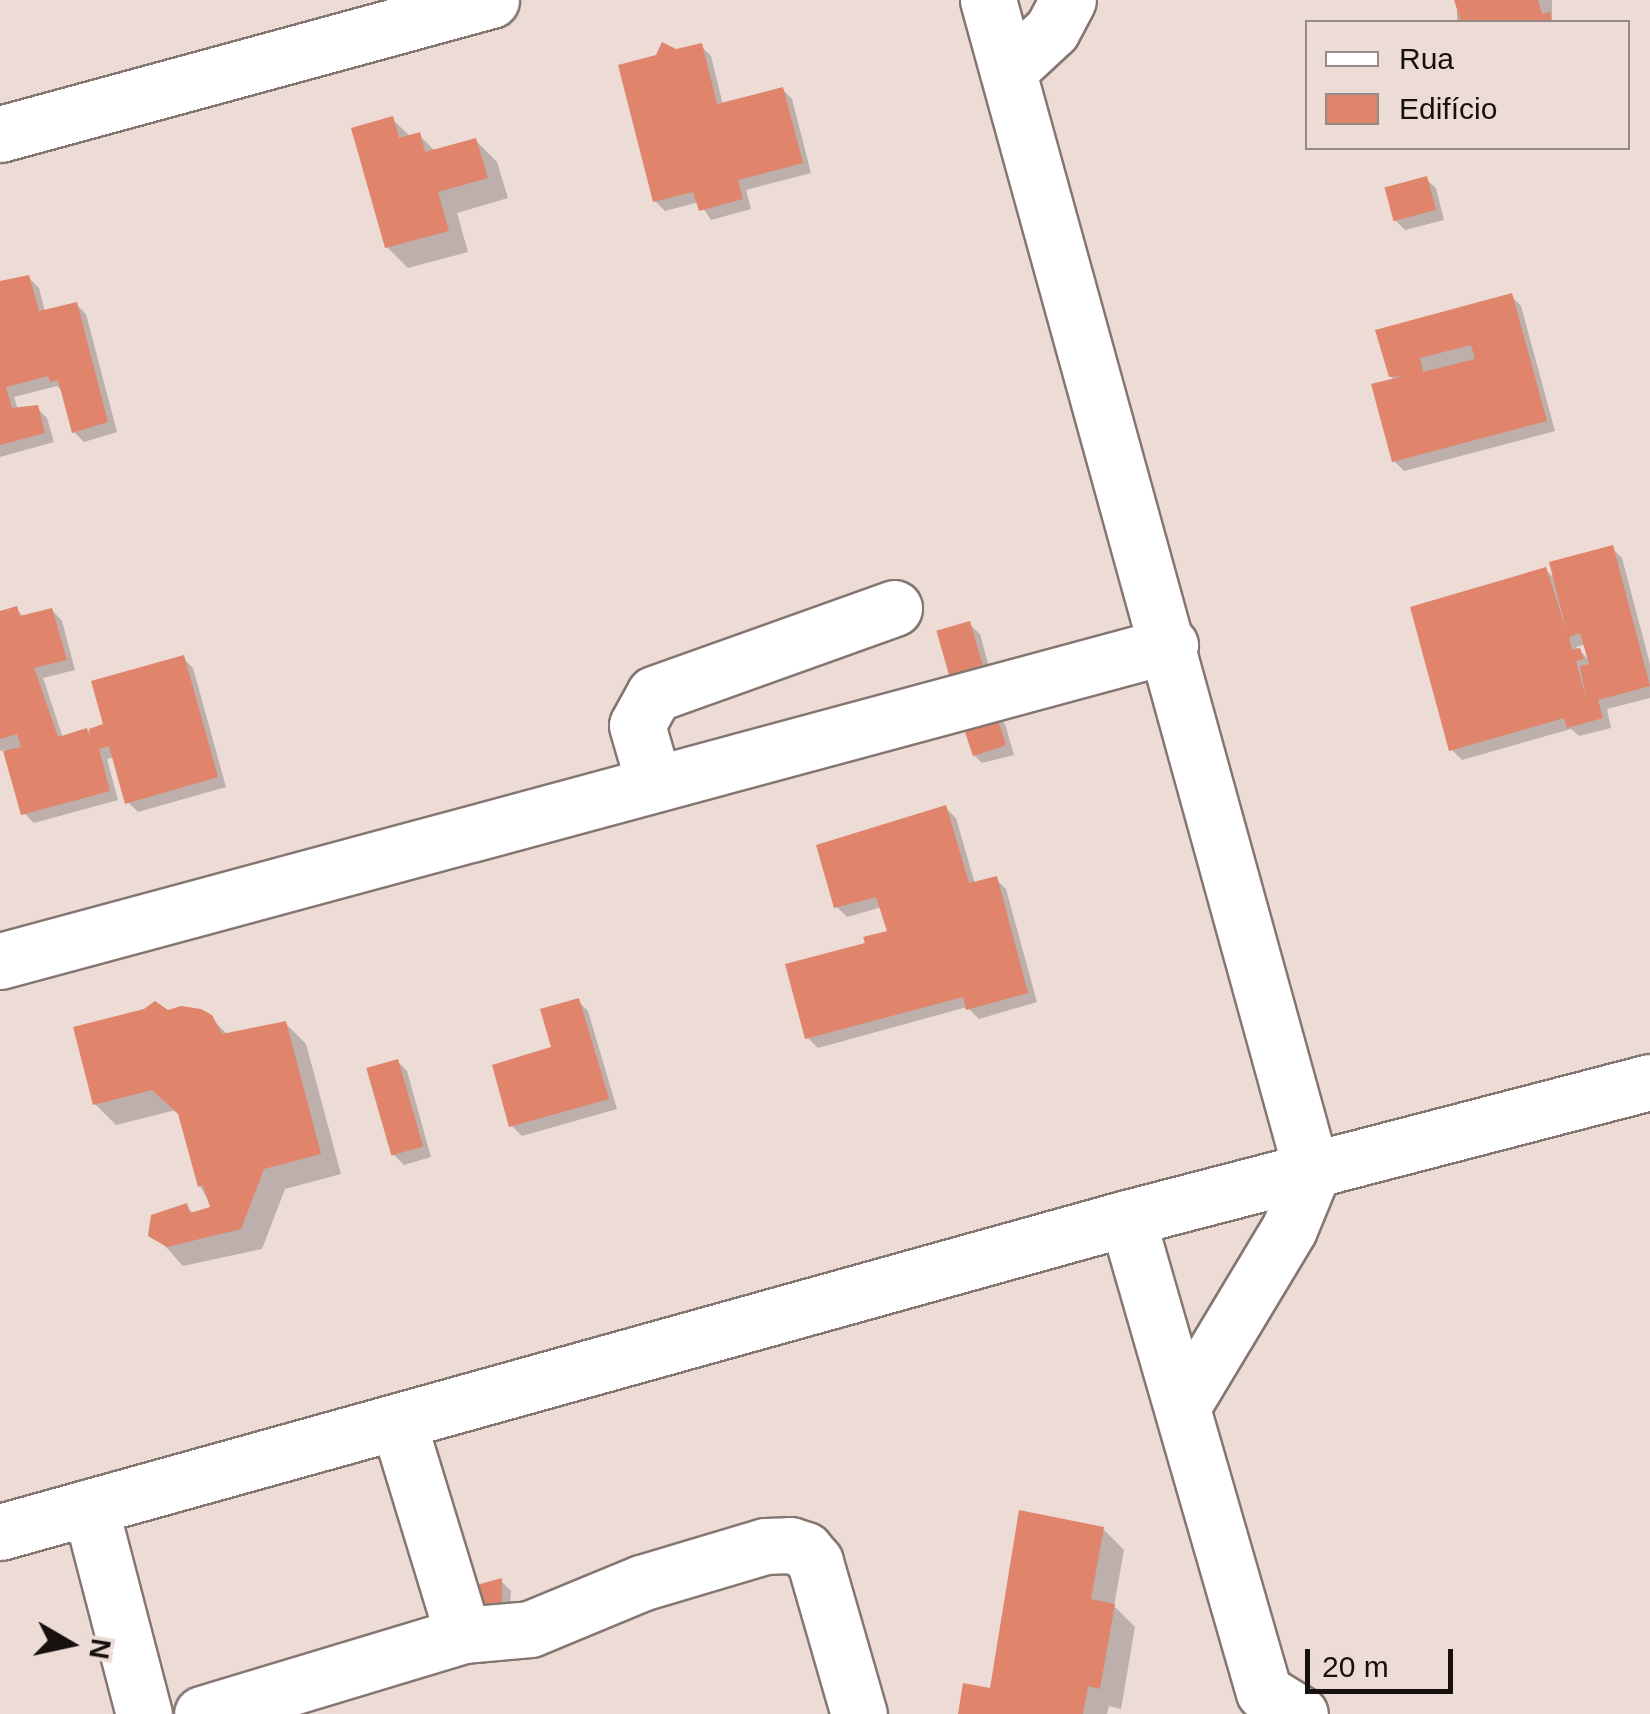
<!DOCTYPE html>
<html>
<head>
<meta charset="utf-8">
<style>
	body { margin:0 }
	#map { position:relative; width:1650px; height:1714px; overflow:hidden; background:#eddbd6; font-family:Arial,sans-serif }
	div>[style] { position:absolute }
	.shadow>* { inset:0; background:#0003; transform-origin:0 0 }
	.building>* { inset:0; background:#e0846b; transform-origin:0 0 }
	.roads { filter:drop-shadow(2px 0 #867672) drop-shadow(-2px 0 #867672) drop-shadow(0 2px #867672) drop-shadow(0 -2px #867672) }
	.minor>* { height:55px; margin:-27.5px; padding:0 27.5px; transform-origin:27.5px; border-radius:27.5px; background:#fff }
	span { translate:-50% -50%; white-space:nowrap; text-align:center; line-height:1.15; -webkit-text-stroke:10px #eddbd6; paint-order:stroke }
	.legend { position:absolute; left:1305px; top:20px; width:325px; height:130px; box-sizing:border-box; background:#eddbd6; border:2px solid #978a86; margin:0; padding:12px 18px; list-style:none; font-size:30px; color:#16100e }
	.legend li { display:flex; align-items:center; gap:20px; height:50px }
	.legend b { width:50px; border:2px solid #978a86 }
	.north { position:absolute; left:20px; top:1594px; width:100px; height:100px; -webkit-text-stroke:8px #eddbd6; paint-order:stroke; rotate:99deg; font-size:28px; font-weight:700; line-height:40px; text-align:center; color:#16100e }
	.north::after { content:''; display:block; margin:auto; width:35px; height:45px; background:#16100e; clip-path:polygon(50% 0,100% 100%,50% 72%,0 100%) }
	.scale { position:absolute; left:1305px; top:1649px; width:148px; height:45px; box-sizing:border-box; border:5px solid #16100e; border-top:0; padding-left:12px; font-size:30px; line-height:35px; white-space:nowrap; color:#16100e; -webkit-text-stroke:8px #eddbd6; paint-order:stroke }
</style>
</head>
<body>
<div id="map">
	<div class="shadow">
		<div style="left:1457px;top:0;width:95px;height:23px"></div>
		<div style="clip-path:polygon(701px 46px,711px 56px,723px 105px,782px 89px,792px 99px,811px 173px,746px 190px,751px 209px,711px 220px,699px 202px,665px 211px,655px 201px,675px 52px)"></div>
		<div style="clip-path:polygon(392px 119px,411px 137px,419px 135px,436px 152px,476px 141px,497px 162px,508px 198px,457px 213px,468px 252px,408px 268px,387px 247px)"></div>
		<div style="clip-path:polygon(1426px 179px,1436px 188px,1444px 220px,1405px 230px,1395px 220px)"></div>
		<div style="clip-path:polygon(29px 278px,39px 288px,45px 312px,76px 304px,86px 314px,117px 432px,84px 442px,74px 432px,63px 392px,57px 386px,14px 397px,18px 410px,37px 408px,47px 418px,54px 442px,0 457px,0 286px)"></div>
		<div style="clip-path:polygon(1511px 296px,1521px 306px,1555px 431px,1404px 471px,1394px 461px,1393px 381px,1378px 332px)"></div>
		<div style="clip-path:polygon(evenodd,1612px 548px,1622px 558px,1650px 664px,1650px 698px,1607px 709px,1611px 728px,1579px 736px,1571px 729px,1462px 760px,1452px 750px,1545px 569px,1556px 580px,1612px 548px,1586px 644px,1591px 662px,1576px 647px,1586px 644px)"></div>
		<div style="clip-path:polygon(16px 609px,25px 618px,52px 610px,62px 621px,75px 670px,43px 678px,63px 738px,106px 726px,183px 658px,193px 668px,226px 787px,138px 812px,128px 802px,115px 757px,107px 759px,118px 800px,34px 823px,24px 813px,5px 750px,0 751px,0 613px)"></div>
		<div style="clip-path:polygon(969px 624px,980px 634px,991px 675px,960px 683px,950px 673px)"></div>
		<div style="clip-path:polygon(995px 714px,1005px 724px,1014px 755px,982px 763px,972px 753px)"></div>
		<div style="clip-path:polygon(946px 808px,956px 818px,975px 884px,996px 879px,1006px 889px,1037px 1002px,979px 1019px,967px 1007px,818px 1048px,808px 1038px,868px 945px,891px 933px,882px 907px,847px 917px,837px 907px)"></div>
		<div style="clip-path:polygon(578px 1001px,588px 1011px,617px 1109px,522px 1136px,512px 1126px)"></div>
		<div style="clip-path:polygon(167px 1013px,210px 1017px,228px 1035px,285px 1023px,306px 1044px,341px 1174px,285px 1189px,262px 1249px,183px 1266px,149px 1228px,186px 1206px,195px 1215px,213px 1209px,200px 1186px,180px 1114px,176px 1110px,116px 1125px,95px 1104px)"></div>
		<div style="clip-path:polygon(397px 1061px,407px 1071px,431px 1157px,404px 1165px,394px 1155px)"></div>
		<div style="clip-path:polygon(1103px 1529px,1124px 1550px,1114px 1606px,1135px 1627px,1121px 1709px,1109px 1706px,1107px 1714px,960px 1714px,992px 1691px)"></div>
		<div style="clip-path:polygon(501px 1581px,511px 1591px,510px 1608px,489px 1623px)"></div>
	</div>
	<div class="building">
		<div style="clip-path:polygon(1454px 0,1538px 0,1542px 14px,1550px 12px,1552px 22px,1461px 22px)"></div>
		<div style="clip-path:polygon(662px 42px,676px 49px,702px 43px,717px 104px,783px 87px,803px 163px,738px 180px,743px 199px,699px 211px,693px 192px,653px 202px,618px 65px,656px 55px)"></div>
		<div style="clip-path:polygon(393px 116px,399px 138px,420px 132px,425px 152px,476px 138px,488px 178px,438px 192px,449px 231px,385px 248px,351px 128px)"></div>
		<div style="left:1427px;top:176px;width:35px;height:44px;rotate:75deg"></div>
		<div style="clip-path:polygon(29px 275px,39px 311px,77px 302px,108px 422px,72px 433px,58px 380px,50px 382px,48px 376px,6px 387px,12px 408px,38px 405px,45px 433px,0 445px,0 281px)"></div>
		<div style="clip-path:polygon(evenodd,1512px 293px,1547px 421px,1392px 462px,1371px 384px,1404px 376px,1389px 377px,1375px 330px,1512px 293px,1471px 345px,1475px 359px,1423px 372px,1420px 358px,1471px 345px)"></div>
		<div style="clip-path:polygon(evenodd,1613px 545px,1650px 686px,1598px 700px,1603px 718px,1567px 728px,1564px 718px,1449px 751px,1410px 607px,1546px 567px,1567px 633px,1549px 562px,1613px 545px,1580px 633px,1589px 664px,1580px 666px,1586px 699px,1576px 661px,1584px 659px,1580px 648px,1572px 650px,1569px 637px,1580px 633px)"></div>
		<div style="clip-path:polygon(17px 606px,20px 616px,52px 608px,67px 660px,34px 668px,58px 737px,87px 728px,90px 739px,89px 729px,103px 724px,91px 681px,184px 655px,218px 777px,125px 804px,109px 746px,99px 749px,110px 791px,21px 815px,3px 751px,21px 747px,17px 734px,0 739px,0 611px)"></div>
		<div style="left:970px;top:621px;width:46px;height:35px;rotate:74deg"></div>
		<div style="left:995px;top:711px;width:36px;height:35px;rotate:72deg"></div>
		<div style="clip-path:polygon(946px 805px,969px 883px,997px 876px,1028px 993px,966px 1010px,963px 997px,805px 1039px,785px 964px,865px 943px,863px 937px,887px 931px,876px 897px,834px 908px,816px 845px)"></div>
		<div style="clip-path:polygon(579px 998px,609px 1099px,509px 1127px,492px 1065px,551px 1047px,540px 1009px)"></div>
		<div style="clip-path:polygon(155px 1001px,168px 1010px,181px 1006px,201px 1009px,212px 1015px,222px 1034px,286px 1021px,321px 1154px,264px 1169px,241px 1229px,167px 1247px,148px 1236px,151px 1215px,187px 1203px,190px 1213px,210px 1207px,203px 1185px,198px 1187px,178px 1114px,152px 1090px,93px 1105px,73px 1027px,144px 1009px)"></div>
		<div style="left:398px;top:1059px;width:91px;height:33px;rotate:74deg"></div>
		<div style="clip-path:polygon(1019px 1510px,1104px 1527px,1091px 1599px,1115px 1604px,1100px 1689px,1088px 1686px,1083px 1714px,958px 1714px,963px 1683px,990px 1688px)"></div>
		<div style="clip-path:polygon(502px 1578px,502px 1604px,476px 1614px,469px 1587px)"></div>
	</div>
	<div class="roads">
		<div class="minor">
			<div style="left:988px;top:0;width:1217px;rotate:74.56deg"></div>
			<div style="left:1312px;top:1173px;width:61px;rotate:112.3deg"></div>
			<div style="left:1289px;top:1229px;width:204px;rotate:121deg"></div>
			<div style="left:1008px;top:71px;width:60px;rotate:-43deg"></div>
			<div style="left:1052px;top:30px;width:34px;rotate:-62deg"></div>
			<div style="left:0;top:134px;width:509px;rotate:-15.26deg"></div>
			<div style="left:654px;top:784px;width:61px;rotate:-106.1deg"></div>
			<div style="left:637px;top:725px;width:35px;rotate:-61deg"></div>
			<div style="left:654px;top:694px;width:255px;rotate:-19.7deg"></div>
			<div style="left:0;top:961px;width:1212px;rotate:-15.11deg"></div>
			<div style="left:1127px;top:1218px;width:493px;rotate:73.9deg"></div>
			<div style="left:1264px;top:1692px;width:42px;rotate:31.4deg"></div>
			<div style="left:398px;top:1422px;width:223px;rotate:73deg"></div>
			<div style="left:463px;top:1635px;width:67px;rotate:-5.1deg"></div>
			<div style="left:530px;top:1629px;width:120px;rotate:-22.5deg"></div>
			<div style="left:641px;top:1583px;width:129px;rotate:-16.6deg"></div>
			<div style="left:765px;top:1546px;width:25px;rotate:-2deg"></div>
			<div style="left:790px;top:1545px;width:16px;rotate:18deg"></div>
			<div style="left:805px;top:1550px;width:16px;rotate:50deg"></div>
			<div style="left:815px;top:1562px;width:158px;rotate:73.9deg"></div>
			<div style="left:90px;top:1507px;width:214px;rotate:75.4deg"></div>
			<div style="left:0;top:1532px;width:1170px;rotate:-15.57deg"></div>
			<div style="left:1127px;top:1218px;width:540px;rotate:-14.58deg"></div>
			<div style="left:202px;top:1714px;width:273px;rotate:-16.8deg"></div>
		</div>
	</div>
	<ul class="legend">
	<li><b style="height:12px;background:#fff"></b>Rua</li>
	<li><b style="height:28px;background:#e0846b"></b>Edifício</li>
	</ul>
	<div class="north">N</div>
	<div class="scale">20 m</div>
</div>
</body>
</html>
